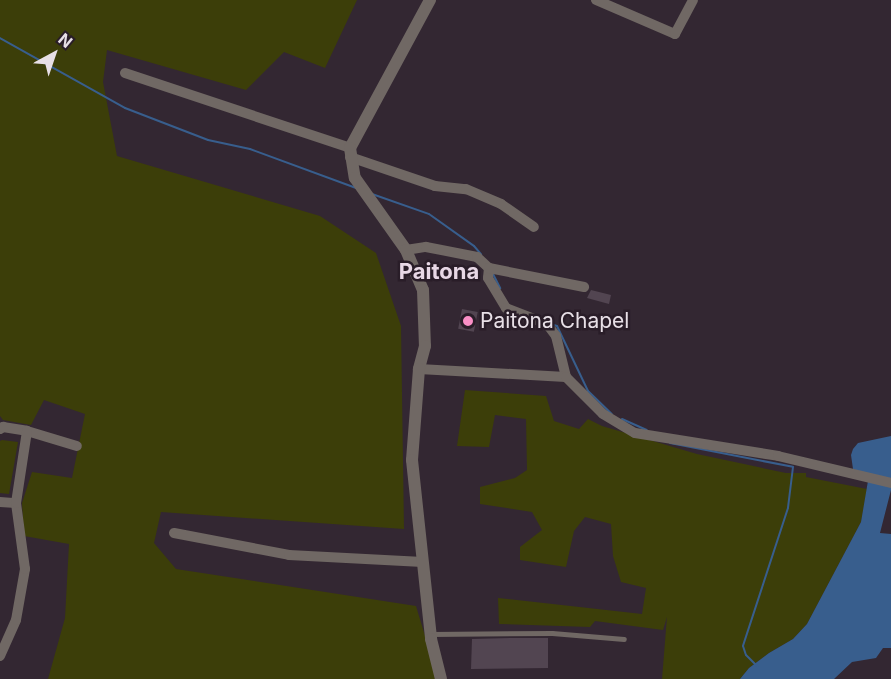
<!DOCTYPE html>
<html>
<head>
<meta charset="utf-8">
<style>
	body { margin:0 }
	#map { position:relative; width:891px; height:679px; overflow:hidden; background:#332732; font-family:Inter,sans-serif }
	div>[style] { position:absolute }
	.green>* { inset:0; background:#3c3e09 }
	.water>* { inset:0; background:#385e8d }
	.stream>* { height:2px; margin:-1px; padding:0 1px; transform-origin:1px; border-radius:1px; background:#385e8d }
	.building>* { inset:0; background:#524551; transform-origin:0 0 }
	.service>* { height:5px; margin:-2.5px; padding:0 2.5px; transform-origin:2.5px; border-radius:2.5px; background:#706864 }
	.minor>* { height:10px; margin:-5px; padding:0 5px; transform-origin:5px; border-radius:5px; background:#706864 }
	.tertiary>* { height:12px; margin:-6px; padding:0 6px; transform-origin:6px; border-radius:6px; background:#706864 }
	.dots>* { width:16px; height:16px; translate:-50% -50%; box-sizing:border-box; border:3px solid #291d28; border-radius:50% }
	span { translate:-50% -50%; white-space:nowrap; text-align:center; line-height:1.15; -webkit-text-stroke:5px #291d28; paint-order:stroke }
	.poi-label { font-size:21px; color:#e7dfe6 }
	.left { translate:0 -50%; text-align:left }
	.neighbourhood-label { font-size:22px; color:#e8d8e6; font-weight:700 }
	.north { position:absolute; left:24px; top:24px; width:60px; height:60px; -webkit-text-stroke:4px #291d28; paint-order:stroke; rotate:40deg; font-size:16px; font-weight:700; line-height:24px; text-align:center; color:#e7dfe6 }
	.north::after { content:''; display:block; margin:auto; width:21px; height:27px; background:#e7dfe6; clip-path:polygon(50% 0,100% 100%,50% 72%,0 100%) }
</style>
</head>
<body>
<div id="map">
	<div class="green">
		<div style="clip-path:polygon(0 0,357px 0,325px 68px,284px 52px,246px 90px,107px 50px,103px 82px,117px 156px,320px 216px,376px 253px,401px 326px,404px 529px,161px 512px,154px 543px,176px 569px,416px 606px,438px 679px,48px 679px,65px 618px,69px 544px,24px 536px,22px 503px,32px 472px,72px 478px,85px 414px,44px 400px,31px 425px,3px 420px,0 416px)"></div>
		<div style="clip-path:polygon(465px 390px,546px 396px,554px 421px,579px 429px,588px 419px,602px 426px,697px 454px,786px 473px,806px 473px,806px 477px,867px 489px,861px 522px,807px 624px,793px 639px,769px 653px,749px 668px,740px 679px,662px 679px,667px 617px,663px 630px,595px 621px,590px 627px,499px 624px,498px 598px,642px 614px,646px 588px,621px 582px,613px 556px,611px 524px,585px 517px,574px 531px,566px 567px,520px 560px,520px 547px,542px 530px,532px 512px,480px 504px,480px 487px,515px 478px,527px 470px,526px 419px,495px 415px,489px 447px,457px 446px)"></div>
		<div style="clip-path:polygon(2px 440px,18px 442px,9px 494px,0 493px,0 441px)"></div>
	</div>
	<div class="water">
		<div style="clip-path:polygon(891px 436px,891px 490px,880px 533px,891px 534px,891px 648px,883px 648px,876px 658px,852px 662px,834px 679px,740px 679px,749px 668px,769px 653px,793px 639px,807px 624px,861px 522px,869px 475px,853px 469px,851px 455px,853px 449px,858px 443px)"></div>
	</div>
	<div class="stream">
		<div style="left:0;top:38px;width:143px;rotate:29.2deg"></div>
		<div style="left:125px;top:108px;width:89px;rotate:21.1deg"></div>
		<div style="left:208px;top:140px;width:43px;rotate:12.1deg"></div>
		<div style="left:250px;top:149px;width:113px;rotate:20.2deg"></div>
		<div style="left:372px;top:194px;width:60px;rotate:19.3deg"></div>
		<div style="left:429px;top:214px;width:55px;rotate:35.4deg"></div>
		<div style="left:474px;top:246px;width:11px;rotate:49deg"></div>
		<div style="left:493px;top:274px;width:16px;rotate:63deg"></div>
		<div style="left:554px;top:325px;width:3px;rotate:18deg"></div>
		<div style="left:557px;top:326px;width:72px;rotate:64.5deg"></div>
		<div style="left:588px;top:391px;width:33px;rotate:44deg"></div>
		<div style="left:622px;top:419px;width:27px;rotate:24deg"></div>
		<div style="left:670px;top:443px;width:125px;rotate:11deg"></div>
		<div style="left:793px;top:467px;width:41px;rotate:97deg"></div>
		<div style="left:788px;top:508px;width:145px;rotate:108.1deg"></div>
		<div style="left:743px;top:646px;width:9px;rotate:72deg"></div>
		<div style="left:746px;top:655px;width:16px;rotate:45deg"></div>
	</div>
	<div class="building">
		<div style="clip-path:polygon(591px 290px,611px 295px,609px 304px,587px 298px)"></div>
		<div style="left:462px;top:309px;width:16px;height:20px;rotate:11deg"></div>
		<div style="clip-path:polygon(513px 638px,548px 638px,548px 668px,471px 669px,472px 639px)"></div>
	</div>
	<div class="service">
		<div style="left:431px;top:634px;width:121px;rotate:-0.5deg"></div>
		<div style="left:552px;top:633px;width:72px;rotate:4.8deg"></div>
	</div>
	<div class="minor">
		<div style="left:596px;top:0;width:86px;rotate:23.3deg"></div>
		<div style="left:675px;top:34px;width:38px;rotate:-62deg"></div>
		<div style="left:125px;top:73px;width:237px;rotate:18.4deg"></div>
		<div style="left:350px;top:157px;width:90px;rotate:18.8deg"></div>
		<div style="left:435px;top:186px;width:31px;rotate:6deg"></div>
		<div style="left:466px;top:189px;width:38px;rotate:23deg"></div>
		<div style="left:501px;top:204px;width:40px;rotate:34.9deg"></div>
		<div style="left:406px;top:250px;width:20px;rotate:-9deg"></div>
		<div style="left:426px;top:247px;width:52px;rotate:11.1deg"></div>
		<div style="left:477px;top:257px;width:16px;rotate:43deg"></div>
		<div style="left:489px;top:268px;width:10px;rotate:96deg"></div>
		<div style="left:488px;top:278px;width:35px;rotate:59deg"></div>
		<div style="left:506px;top:308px;width:44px;rotate:21.3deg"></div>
		<div style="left:547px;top:324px;width:15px;rotate:53deg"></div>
		<div style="left:556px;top:336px;width:42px;rotate:76.3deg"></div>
		<div style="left:489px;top:268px;width:97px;rotate:11.3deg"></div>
		<div style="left:419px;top:369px;width:147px;rotate:3.1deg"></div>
		<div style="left:566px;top:377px;width:52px;rotate:45deg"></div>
		<div style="left:603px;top:414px;width:37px;rotate:31deg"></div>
		<div style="left:635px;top:433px;width:145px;rotate:9.1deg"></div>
		<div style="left:778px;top:456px;width:116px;rotate:13.4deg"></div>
		<div style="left:0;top:429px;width:4px;rotate:-34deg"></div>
		<div style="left:3px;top:427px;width:24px;rotate:9deg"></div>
		<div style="left:27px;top:431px;width:52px;rotate:16.7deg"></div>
		<div style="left:0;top:502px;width:16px;rotate:4deg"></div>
		<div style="left:174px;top:533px;width:117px;rotate:10.8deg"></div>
		<div style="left:289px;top:555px;width:134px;rotate:3deg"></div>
		<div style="left:0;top:656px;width:39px;rotate:-66deg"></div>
		<div style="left:16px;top:620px;width:52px;rotate:-80deg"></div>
		<div style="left:25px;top:569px;width:67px;rotate:-97.8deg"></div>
		<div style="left:16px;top:503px;width:73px;rotate:-81.3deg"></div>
	</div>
	<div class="tertiary">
		<div style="left:430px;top:0;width:168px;rotate:118.4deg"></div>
		<div style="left:350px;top:148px;width:30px;rotate:81deg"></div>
		<div style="left:355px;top:178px;width:88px;rotate:54.7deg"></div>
		<div style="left:406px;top:250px;width:43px;rotate:67deg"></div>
		<div style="left:423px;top:290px;width:56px;rotate:88deg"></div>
		<div style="left:425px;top:346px;width:24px;rotate:105deg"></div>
		<div style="left:419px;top:369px;width:91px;rotate:94.4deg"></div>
		<div style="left:412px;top:460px;width:180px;rotate:83.9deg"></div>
		<div style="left:431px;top:639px;width:41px;rotate:76deg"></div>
	</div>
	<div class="dots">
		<div style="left:468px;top:321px;background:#fa8fc6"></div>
	</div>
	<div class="poi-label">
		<span class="left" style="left:480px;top:321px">Paitona Chapel</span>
	</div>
	<div class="neighbourhood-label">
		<span style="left:439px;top:272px">Paitona</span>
	</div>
	<div class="north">N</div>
</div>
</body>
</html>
